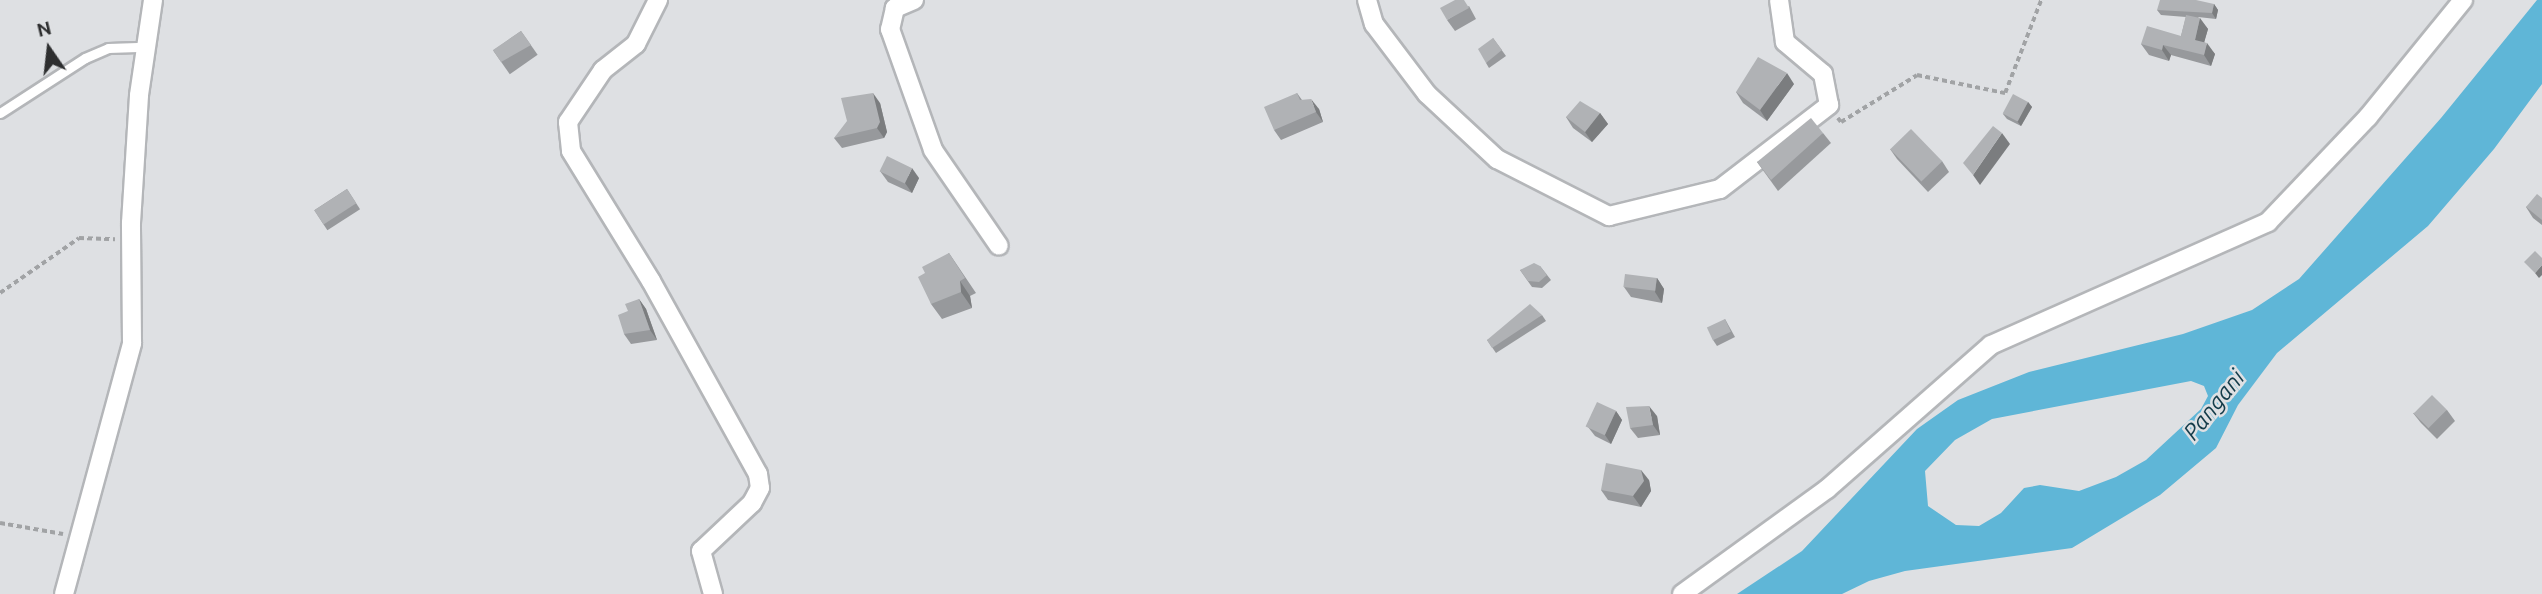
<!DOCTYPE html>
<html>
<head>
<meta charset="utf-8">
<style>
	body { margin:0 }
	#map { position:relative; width:2542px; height:594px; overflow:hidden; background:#dee0e3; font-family:Ubuntu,sans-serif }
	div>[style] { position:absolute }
	.water>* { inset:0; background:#5fb6d7 }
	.path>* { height:3.5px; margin-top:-1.75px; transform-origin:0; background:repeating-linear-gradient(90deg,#a1a3a5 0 5px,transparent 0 8.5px) }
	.roads { filter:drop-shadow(2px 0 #b4b6b9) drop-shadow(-2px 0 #b4b6b9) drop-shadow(0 2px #b4b6b9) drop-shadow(0 -2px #b4b6b9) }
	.lane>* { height:9px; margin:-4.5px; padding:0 4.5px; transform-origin:4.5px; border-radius:4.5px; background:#fff }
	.street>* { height:18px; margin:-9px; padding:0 9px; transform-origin:9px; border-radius:9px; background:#fff }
	.wall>* { inset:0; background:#97999c; transform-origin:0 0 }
	.shaded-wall>* { inset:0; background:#7b7d7f }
	.building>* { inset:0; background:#b0b2b5; transform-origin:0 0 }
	span { translate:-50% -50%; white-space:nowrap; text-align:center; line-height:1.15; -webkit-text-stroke:5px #dee0e3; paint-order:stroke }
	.water-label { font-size:23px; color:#143c4a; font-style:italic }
	.north { position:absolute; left:14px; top:14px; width:70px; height:70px; -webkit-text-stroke:5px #dee0e3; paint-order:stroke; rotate:346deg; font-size:19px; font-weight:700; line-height:28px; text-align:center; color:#2e2f30 }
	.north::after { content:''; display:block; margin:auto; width:24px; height:32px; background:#2e2f30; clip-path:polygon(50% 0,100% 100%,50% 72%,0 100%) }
</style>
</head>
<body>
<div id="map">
	<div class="water">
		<div style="clip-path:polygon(evenodd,2537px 0,2542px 0,2542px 84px,2494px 149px,2428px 226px,2277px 353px,2238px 405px,2216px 448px,2160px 495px,2072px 548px,1905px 571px,1869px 581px,1842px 594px,1737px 594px,1802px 551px,1917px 429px,1958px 400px,2029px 372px,2183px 334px,2252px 310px,2299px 279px,2441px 118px,2537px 0,2191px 381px,2204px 386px,2208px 396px,2201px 409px,2146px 460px,2116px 477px,2079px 491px,2040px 485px,2024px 488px,2001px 513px,1979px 526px,1956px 525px,1928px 506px,1925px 471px,1955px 440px,1992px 419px,2191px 381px)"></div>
	</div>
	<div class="path">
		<div style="left:1838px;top:118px;width:5px;rotate:53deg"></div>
		<div style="left:1841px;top:122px;width:89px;rotate:-31.7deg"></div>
		<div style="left:1917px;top:75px;width:90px;rotate:11.6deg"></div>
		<div style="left:2005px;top:93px;width:100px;rotate:-68.8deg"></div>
		<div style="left:0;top:293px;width:96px;rotate:-34.8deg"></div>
		<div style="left:79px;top:238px;width:36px;rotate:2deg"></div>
		<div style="left:0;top:523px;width:64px;rotate:9.9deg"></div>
	</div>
	<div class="roads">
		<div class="lane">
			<div style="left:0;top:113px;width:101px;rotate:-32.9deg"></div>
			<div style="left:85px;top:58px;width:25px;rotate:-23deg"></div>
			<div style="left:108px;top:48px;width:37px;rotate:-2deg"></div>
		</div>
		<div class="street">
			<div style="left:658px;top:0;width:49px;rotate:116.6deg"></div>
			<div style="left:636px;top:44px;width:42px;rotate:141.8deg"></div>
			<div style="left:603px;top:70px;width:63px;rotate:123.9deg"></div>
			<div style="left:568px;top:122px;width:29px;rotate:84deg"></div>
			<div style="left:571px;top:151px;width:153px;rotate:58.4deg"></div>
			<div style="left:651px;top:281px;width:221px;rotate:61deg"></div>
			<div style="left:758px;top:474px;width:14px;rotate:82deg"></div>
			<div style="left:760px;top:488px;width:17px;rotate:118deg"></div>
			<div style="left:752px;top:503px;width:70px;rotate:136.7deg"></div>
			<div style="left:701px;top:551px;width:45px;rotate:74.4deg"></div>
			<div style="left:914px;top:0;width:21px;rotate:157deg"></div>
			<div style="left:895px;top:8px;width:22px;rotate:103deg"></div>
			<div style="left:890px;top:29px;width:128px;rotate:70.4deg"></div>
			<div style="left:933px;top:150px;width:116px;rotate:55.5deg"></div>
			<div style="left:1367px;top:0;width:25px;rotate:74deg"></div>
			<div style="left:1374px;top:24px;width:88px;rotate:52.9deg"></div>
			<div style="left:1427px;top:94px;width:96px;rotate:42.9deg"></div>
			<div style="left:1497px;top:159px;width:126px;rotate:27deg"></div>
			<div style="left:1609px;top:216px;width:114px;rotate:-13.7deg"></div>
			<div style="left:1720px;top:189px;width:138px;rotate:-37.6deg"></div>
			<div style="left:1829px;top:105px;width:32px;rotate:-101deg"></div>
			<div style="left:1823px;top:74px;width:50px;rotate:-139.9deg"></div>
			<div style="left:1785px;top:42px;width:42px;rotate:-98.1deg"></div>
			<div style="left:64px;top:594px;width:260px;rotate:-74.8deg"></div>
			<div style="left:132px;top:343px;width:120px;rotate:-90.5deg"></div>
			<div style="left:131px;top:223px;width:128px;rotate:-86.4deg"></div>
			<div style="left:139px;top:95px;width:96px;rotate:-81.6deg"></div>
			<div style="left:1682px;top:594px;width:179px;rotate:-35.9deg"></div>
			<div style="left:1827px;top:489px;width:218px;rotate:-41.3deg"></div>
			<div style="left:1991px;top:345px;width:303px;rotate:-23.9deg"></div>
			<div style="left:2268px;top:222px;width:145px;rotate:-46.4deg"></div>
			<div style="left:2368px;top:117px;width:151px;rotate:-50.9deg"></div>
		</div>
	</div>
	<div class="wall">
		<div style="clip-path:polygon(2214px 4px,2218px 10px,2216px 19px,2198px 17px,2208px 29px,2204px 42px,2215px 54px,2211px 66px,2171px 55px,2169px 61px,2149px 55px,2141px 44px,2181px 36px,2186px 17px,2161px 15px,2157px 10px)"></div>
		<div style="clip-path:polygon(1469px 6px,1476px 19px,1455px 31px,1447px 20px)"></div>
		<div style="left:521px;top:31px;width:29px;height:34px;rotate:55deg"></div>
		<div style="clip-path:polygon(1493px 38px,1506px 56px,1489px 68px,1486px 63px)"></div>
		<div style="clip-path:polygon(1794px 84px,1767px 121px,1743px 103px,1736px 92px)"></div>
		<div style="clip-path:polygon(1297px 93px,1302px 100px,1319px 109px,1323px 122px,1281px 140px,1274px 130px)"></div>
		<div style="clip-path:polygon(2028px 102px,2032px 107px,2021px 126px,2007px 119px,2003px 114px)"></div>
		<div style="clip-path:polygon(880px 103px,887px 132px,884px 138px,842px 148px,834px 138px)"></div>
		<div style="clip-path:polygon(1600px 113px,1608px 124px,1592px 142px,1573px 128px,1566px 117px)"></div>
		<div style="clip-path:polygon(1823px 133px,1831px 143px,1778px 191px,1757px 162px)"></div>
		<div style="clip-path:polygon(1890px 149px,1942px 161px,1949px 172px,1928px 192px,1897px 159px)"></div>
		<div style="clip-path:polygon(880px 171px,919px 178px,912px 193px,888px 182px)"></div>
		<div style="left:347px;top:189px;width:24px;height:39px;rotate:57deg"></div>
		<div style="clip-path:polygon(2542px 198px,2542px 225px,2533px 218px,2526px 207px)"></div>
		<div style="clip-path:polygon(949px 253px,976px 293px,970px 296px,972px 308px,942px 319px,931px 304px,925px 273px)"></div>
		<div style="clip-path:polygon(1540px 266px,1551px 280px,1542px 288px,1532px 287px,1520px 270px)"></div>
		<div style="clip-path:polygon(1657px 278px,1664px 289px,1662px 303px,1631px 297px,1624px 287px)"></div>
		<div style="clip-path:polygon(639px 299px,646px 309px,657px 340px,631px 344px,624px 334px,628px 311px)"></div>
		<div style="clip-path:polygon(1542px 315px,1546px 321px,1496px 353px,1487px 340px)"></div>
		<div style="clip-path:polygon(1725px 319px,1735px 337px,1717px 346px,1713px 340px)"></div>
		<div style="clip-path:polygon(2447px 410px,2455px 421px,2437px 439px,2421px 423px,2413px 413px)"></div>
		<div style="clip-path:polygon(1616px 411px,1622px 420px,1611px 444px,1595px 436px,1588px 427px)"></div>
		<div style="clip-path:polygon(1657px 416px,1660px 435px,1638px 438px,1630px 428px)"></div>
		<div style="clip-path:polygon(1649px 480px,1651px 491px,1641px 507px,1608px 500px,1601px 490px)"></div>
	</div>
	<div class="shaded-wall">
		<div style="clip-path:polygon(2214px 4px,2218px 10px,2216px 19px,2212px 13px)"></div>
		<div style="clip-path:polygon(2200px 18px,2208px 29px,2202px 50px,2195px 40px)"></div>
		<div style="clip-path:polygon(2207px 43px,2215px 54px,2211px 66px,2204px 55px)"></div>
		<div style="clip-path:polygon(2163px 45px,2171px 55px,2169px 61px,2162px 50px)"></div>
		<div style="clip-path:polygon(1787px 73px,1794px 84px,1767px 121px,1760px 110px)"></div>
		<div style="clip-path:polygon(873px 93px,880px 103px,887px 132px,884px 138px,877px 128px)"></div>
		<div style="clip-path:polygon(1311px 99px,1319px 109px,1323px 122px,1316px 112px)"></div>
		<div style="clip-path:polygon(2028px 102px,2032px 107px,2021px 126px,2017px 121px)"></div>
		<div style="clip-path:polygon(1600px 113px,1608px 124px,1592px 142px,1585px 132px)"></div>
		<div style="clip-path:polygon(2002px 133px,2010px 144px,1980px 185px,1973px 175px)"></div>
		<div style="clip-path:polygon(912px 168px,919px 178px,912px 193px,905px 183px)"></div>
		<div style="clip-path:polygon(2542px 265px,2542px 275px,2539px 278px,2535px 273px)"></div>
		<div style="clip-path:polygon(1657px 278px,1664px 289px,1662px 303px,1655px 292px)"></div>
		<div style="clip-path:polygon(960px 281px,970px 296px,972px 308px,961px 292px)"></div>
		<div style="clip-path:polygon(639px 299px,646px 309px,657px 340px,650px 330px)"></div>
		<div style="clip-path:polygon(1649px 406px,1657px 416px,1660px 435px,1653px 425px)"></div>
		<div style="clip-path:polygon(1616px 411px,1622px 420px,1611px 444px,1605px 435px)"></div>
		<div style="clip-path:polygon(1641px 470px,1649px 480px,1651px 491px,1641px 507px,1633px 496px)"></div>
	</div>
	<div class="building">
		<div style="clip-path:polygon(1455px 0,1464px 0,1469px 8px,1447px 20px,1440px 8px)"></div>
		<div style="clip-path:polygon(2160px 0,2196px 0,2214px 4px,2212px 13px,2157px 10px)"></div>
		<div style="clip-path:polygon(2186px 15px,2200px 18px,2195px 40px,2207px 43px,2204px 55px,2163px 45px,2162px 50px,2141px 44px,2147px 26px,2181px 36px)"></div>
		<div style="clip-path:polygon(521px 31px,531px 45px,501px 62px,493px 50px)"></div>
		<div style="clip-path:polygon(1493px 38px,1502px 50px,1486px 63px,1478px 49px)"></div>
		<div style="clip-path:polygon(1758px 57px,1787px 73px,1760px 110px,1736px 92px)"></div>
		<div style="clip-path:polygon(873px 93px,880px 122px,877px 128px,834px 138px,847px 121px,841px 98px)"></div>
		<div style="clip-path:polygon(1297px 93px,1300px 100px,1311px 99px,1316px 112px,1274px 130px,1264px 107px)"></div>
		<div style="left:2013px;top:94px;width:17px;height:22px;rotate:28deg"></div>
		<div style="clip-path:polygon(1580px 101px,1600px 113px,1585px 132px,1566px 117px)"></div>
		<div style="clip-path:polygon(1811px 118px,1823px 133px,1771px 180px,1757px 162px)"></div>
		<div style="clip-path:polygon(1993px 126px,2002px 133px,1973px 175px,1963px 163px)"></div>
		<div style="left:1911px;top:129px;width:45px;height:29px;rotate:46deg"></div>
		<div style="left:887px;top:156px;width:28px;height:17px;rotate:26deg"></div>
		<div style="left:347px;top:189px;width:17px;height:39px;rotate:57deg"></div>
		<div style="clip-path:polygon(2537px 194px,2542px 198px,2542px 220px,2526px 207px)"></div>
		<div style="clip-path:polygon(2535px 251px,2542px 258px,2542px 265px,2535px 273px,2524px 262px)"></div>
		<div style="clip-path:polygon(949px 253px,965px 278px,960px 281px,961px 292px,931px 304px,918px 277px,925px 273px,922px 267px)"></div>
		<div style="clip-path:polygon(1534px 263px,1540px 266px,1547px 275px,1539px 282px,1528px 281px,1520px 270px)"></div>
		<div style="left:1625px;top:274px;width:32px;height:13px;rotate:7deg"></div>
		<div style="clip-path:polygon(639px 299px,650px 330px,624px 334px,618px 315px,628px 311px,625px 304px)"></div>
		<div style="clip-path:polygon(1530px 304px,1542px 315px,1492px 348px,1487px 340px)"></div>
		<div style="left:1725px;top:319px;width:14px;height:20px;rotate:65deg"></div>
		<div style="left:2432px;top:395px;width:21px;height:26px;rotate:45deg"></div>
		<div style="left:1597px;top:402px;width:21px;height:27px;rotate:25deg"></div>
		<div style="clip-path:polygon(1649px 406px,1653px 425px,1630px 428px,1626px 407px)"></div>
		<div style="clip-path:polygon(1606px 463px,1641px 470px,1644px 481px,1633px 496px,1601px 490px)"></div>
	</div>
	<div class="water-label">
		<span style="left:2214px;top:405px;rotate:-51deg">Pangani</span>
	</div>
	<div class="north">N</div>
</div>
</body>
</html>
